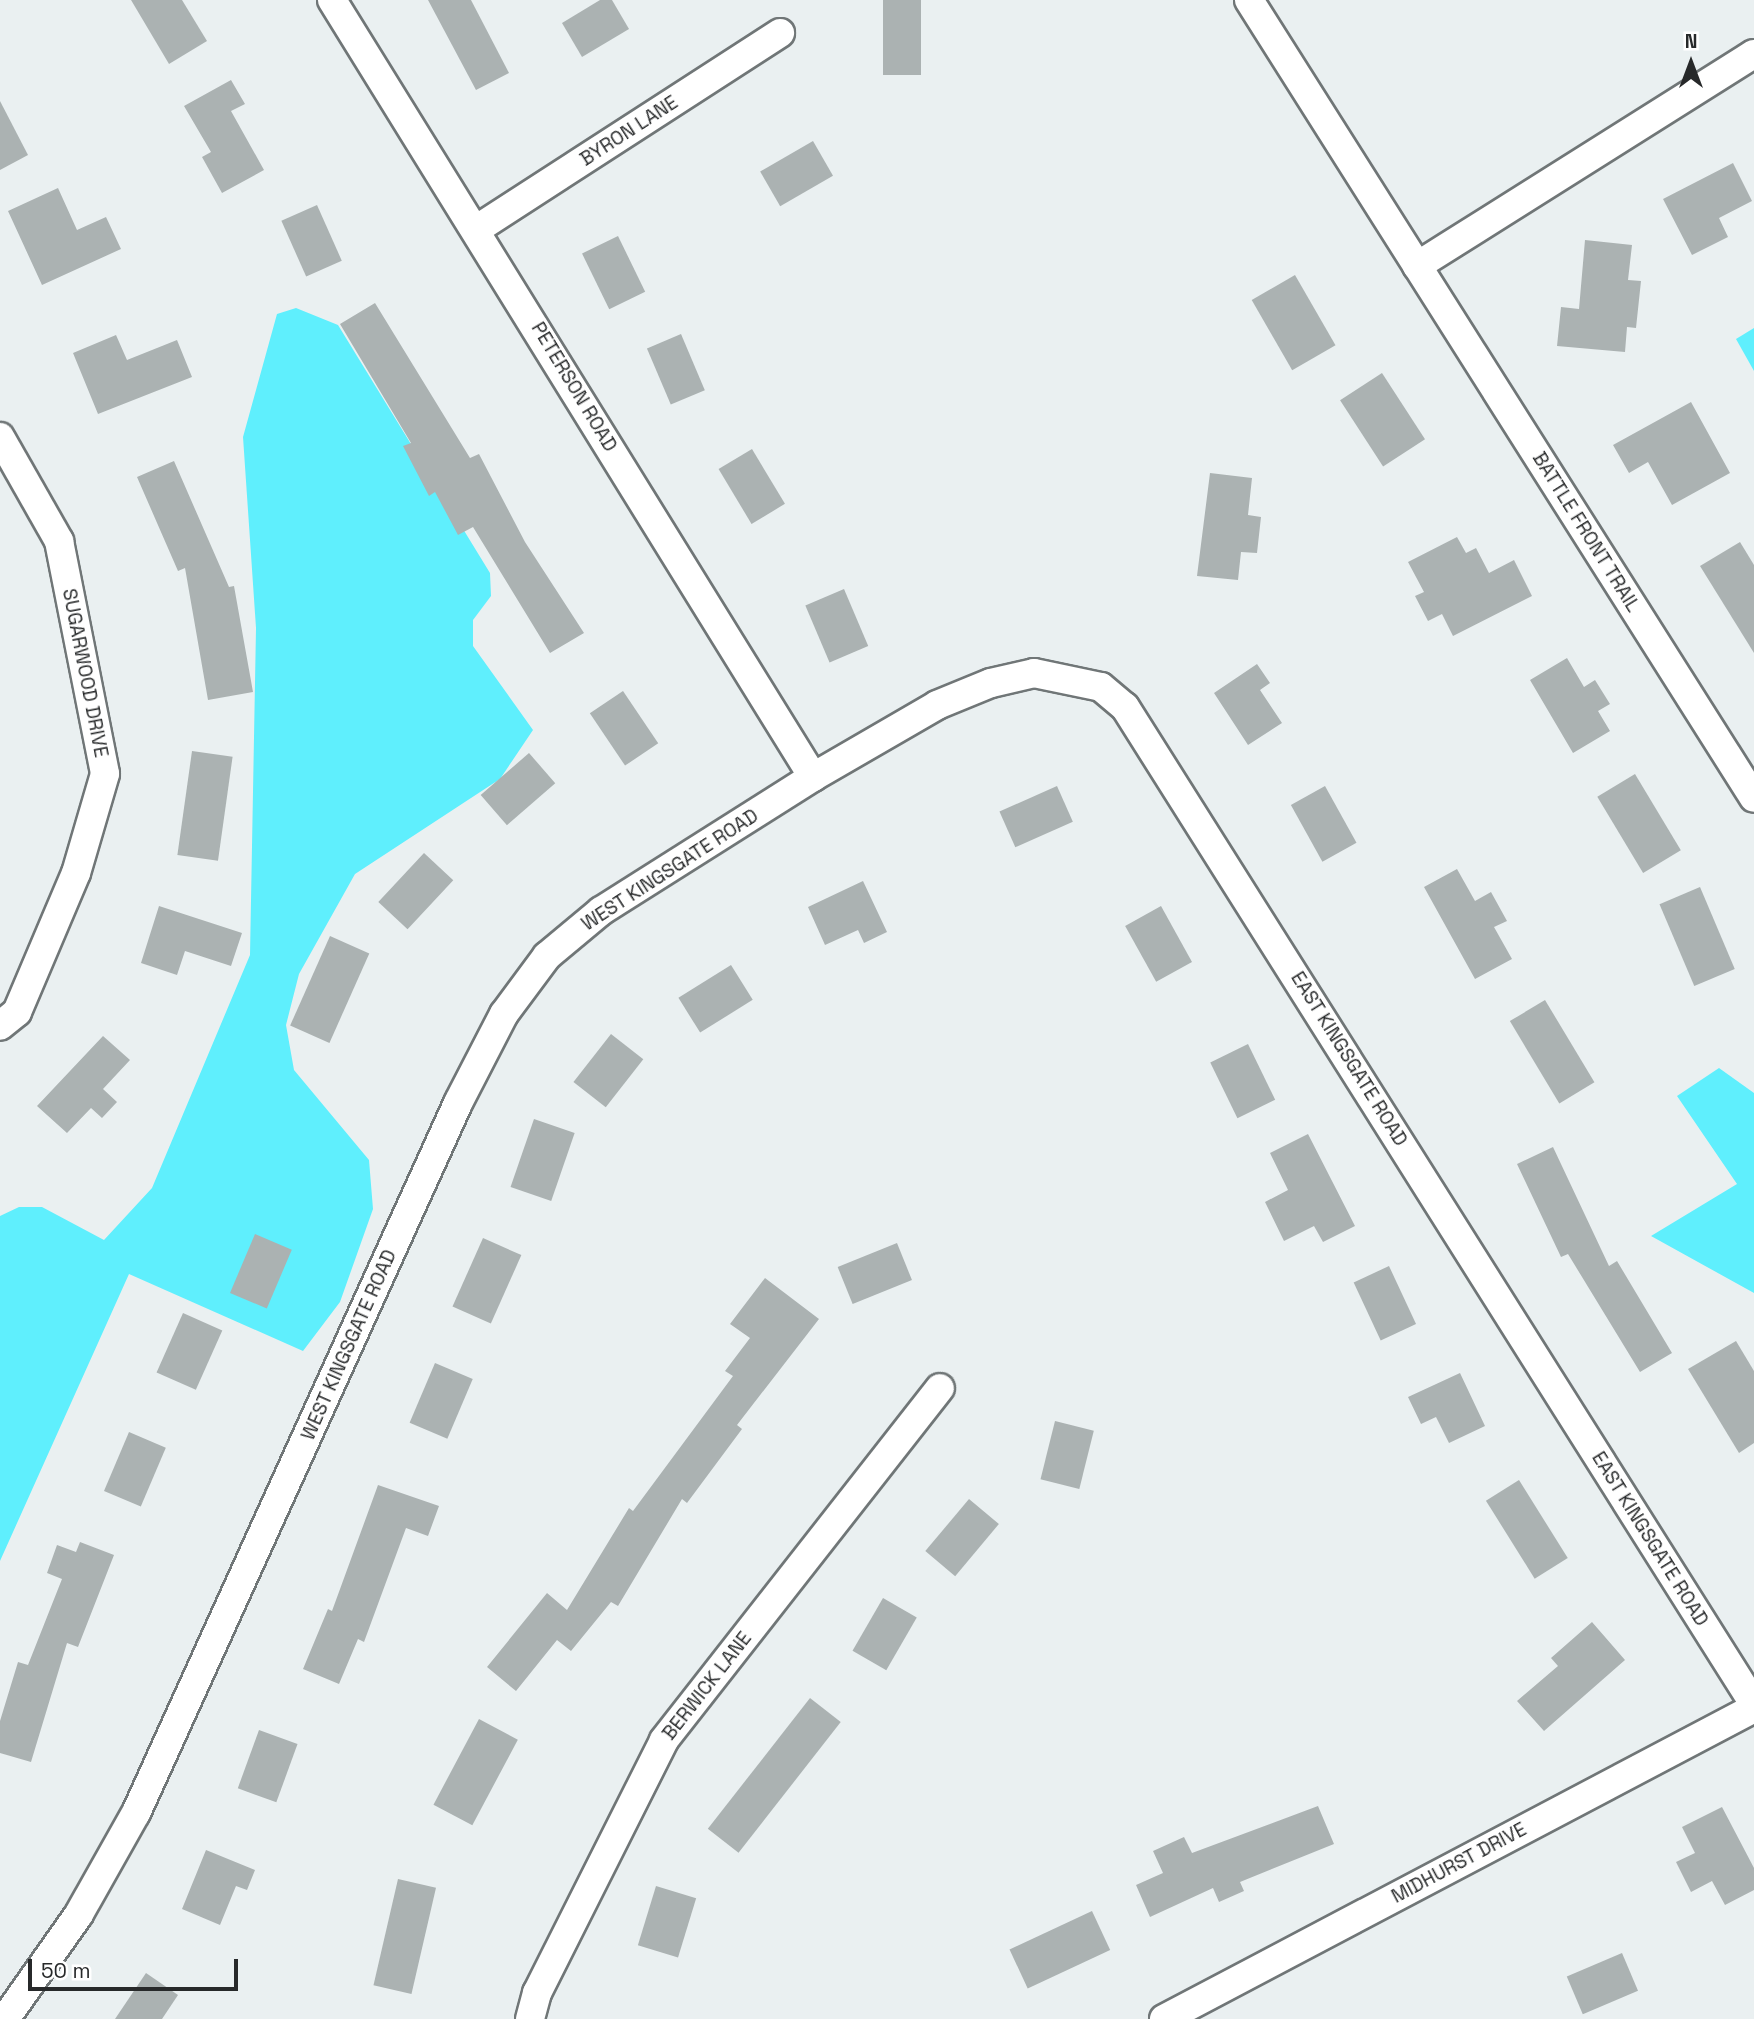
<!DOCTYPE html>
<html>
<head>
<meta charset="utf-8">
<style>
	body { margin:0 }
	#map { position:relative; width:1754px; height:2019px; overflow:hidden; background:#eaf0f1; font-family:"Space Grotesk",sans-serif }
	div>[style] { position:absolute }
	.green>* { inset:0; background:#5feffd }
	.building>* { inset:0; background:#abb2b2; transform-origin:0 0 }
	.roads { filter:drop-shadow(2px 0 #707677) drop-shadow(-2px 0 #707677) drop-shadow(0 2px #707677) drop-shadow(0 -2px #707677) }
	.minor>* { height:28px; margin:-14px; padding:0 14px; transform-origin:14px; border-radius:14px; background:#fff }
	span { translate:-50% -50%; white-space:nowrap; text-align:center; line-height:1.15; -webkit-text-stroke:5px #fff; paint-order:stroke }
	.street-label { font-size:19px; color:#27292a }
	.north { position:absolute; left:1656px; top:28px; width:70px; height:70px; -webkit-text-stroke:5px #fff; paint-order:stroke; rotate:0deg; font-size:19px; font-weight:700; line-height:28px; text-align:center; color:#27292a }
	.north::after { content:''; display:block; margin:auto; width:24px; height:32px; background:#27292a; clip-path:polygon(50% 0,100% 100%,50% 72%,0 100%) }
	.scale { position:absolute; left:28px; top:1959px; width:210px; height:32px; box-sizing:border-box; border:4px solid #27292a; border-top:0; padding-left:9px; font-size:21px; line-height:24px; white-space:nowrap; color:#27292a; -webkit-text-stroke:5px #fff; paint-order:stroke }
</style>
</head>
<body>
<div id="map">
	<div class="green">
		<div style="clip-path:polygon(296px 308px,338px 325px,490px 573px,491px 596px,473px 620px,473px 646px,533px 730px,500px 779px,355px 874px,299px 974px,286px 1025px,294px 1070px,369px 1160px,373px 1209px,340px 1302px,303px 1351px,129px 1274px,0 1561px,0 1216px,19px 1207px,42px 1207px,104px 1240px,152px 1188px,250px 955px,256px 628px,243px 437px,277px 314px)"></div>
		<div style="clip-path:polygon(1754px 328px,1754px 371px,1736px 339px)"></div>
		<div style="clip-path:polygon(1719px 1068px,1754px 1093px,1754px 1293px,1651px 1236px,1737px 1184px,1677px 1096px)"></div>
	</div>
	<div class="building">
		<div style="clip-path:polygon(131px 0,182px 0,207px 41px,169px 64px)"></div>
		<div style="clip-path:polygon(428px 0,471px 0,509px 73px,476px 90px)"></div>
		<div style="clip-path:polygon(600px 0,612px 0,629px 29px,582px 57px,562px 23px)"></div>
		<div style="left:883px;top:0;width:38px;height:75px"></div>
		<div style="clip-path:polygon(231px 80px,245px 104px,231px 111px,264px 170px,222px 193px,202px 157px,211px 152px,184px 106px)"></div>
		<div style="clip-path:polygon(0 101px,28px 155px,0 170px)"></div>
		<div style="left:813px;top:141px;width:40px;height:61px;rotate:60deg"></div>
		<div style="clip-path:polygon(1733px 163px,1752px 201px,1719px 218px,1728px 237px,1692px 255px,1663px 199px)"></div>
		<div style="clip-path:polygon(58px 188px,77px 230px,106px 217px,121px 249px,42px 285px,8px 211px)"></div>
		<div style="left:317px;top:205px;width:61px;height:39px;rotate:66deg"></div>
		<div style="left:618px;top:236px;width:62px;height:40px;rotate:64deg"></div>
		<div style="clip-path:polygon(1585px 240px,1632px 245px,1628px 280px,1641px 281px,1636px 328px,1627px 327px,1625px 352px,1557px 346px,1561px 307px,1579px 309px)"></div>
		<div style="left:1295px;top:275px;width:81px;height:50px;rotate:60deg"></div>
		<div style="clip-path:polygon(375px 303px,470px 458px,479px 454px,525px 542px,584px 633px,550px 653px,473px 527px,458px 535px,435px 492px,429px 496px,403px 446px,411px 443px,340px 324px)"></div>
		<div style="left:681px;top:334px;width:61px;height:37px;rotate:67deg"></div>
		<div style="clip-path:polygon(116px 335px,127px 360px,177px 340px,192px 377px,98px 414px,73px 353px)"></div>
		<div style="left:1382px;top:373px;width:79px;height:50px;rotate:57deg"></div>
		<div style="clip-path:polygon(1691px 402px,1730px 473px,1672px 505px,1648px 462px,1629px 473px,1613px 445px)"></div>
		<div style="left:752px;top:449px;width:64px;height:39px;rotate:59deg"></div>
		<div style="clip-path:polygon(174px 461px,229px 587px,234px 586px,253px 692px,208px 700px,185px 568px,178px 571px,137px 477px)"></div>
		<div style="clip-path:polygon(1210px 473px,1252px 478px,1248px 515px,1261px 517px,1257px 553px,1241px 552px,1238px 580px,1197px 576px)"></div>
		<div style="clip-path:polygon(1457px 537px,1466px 553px,1476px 548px,1489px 573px,1514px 560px,1532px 596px,1453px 636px,1442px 614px,1428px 621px,1415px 596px,1424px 592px,1408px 562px)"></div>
		<div style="clip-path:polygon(1740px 542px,1754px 565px,1754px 653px,1700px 566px)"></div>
		<div style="left:844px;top:589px;width:62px;height:42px;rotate:67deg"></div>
		<div style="clip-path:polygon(1567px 658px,1584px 687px,1595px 680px,1610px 704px,1598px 711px,1610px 731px,1573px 753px,1530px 680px)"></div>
		<div style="clip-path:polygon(1257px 664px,1270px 683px,1260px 690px,1282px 723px,1248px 745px,1214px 693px)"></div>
		<div style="left:623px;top:691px;width:63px;height:40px;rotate:56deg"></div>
		<div style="left:192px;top:751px;width:41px;height:105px;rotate:8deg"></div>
		<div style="left:529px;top:753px;width:40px;height:64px;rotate:49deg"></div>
		<div style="left:1635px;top:774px;width:89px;height:44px;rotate:59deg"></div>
		<div style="left:1057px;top:786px;width:39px;height:63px;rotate:66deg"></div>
		<div style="left:1325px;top:786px;width:65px;height:39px;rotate:61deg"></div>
		<div style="left:424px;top:853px;width:40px;height:67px;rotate:43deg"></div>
		<div style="clip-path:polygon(1457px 869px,1475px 901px,1491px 892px,1507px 921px,1494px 927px,1512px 959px,1475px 979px,1424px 887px)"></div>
		<div style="clip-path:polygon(863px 881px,887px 932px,864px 943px,858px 930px,825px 945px,808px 907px)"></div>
		<div style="left:1700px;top:887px;width:89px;height:44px;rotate:67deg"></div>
		<div style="clip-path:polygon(159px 906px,242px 933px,231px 966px,185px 951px,177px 975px,141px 963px)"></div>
		<div style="left:1161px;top:906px;width:64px;height:41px;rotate:61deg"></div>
		<div style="left:330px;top:936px;width:43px;height:98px;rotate:24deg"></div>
		<div style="left:731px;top:965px;width:41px;height:62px;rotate:58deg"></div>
		<div style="left:1545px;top:1000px;width:96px;height:41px;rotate:59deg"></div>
		<div style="left:611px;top:1034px;width:41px;height:61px;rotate:38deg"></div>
		<div style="clip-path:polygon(103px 1036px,130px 1060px,103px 1089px,117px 1102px,102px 1118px,91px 1108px,67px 1133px,37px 1106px)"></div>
		<div style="left:1248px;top:1044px;width:62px;height:42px;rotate:64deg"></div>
		<div style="left:534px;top:1119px;width:43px;height:72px;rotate:19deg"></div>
		<div style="clip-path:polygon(1308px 1134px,1355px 1226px,1323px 1242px,1314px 1226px,1284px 1241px,1265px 1202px,1288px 1190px,1270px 1153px)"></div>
		<div style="clip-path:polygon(1553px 1147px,1609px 1266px,1617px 1261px,1672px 1353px,1640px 1372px,1568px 1254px,1561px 1257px,1517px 1164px)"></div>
		<div style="left:255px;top:1234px;width:40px;height:64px;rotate:23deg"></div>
		<div style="left:483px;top:1238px;width:42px;height:75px;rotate:24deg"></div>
		<div style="left:897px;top:1243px;width:40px;height:64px;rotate:68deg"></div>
		<div style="left:1389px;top:1266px;width:64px;height:39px;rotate:65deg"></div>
		<div style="clip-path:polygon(765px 1278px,819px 1319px,737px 1425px,742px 1429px,687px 1503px,682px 1499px,618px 1606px,611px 1602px,571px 1651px,557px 1640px,516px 1691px,487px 1667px,547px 1593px,567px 1610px,629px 1508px,633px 1511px,733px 1376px,725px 1371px,750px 1338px,730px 1324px)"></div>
		<div style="left:183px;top:1313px;width:43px;height:65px;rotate:24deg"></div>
		<div style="clip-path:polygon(1736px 1341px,1754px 1371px,1754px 1443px,1739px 1453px,1688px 1369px)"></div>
		<div style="left:435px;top:1363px;width:41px;height:65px;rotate:23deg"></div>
		<div style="clip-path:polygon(1460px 1373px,1485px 1426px,1449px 1443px,1436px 1417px,1421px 1424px,1408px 1397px)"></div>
		<div style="left:1055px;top:1421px;width:40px;height:60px;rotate:14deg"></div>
		<div style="left:129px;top:1432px;width:40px;height:64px;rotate:23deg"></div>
		<div style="left:1519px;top:1480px;width:92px;height:39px;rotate:58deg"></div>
		<div style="clip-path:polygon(378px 1485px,439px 1506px,428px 1536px,406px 1528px,364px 1642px,358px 1639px,339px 1684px,303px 1669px,328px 1609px,332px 1611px)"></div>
		<div style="left:969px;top:1499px;width:39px;height:68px;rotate:40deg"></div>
		<div style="clip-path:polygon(80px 1542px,114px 1555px,78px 1647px,67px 1643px,31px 1762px,0 1753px,0 1721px,18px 1662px,28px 1665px,62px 1579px,47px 1573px,57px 1545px,76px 1552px)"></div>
		<div style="left:883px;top:1598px;width:39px;height:61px;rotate:30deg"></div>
		<div style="clip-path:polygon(1592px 1622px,1625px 1660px,1544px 1731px,1517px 1701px,1558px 1666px,1551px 1658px)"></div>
		<div style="left:810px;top:1698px;width:39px;height:166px;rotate:38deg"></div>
		<div style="left:479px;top:1719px;width:44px;height:97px;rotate:28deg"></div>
		<div style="left:259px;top:1730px;width:41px;height:62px;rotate:20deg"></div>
		<div style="clip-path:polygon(1318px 1806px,1334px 1844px,1240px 1882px,1244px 1891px,1219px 1902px,1213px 1888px,1150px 1917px,1136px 1885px,1163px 1873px,1153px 1851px,1184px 1837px,1192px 1853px)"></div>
		<div style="clip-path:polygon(1722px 1807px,1754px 1868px,1754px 1890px,1725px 1905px,1712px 1881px,1691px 1892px,1676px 1862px,1695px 1853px,1682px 1827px)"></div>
		<div style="clip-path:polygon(206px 1850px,255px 1870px,247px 1890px,236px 1886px,220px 1925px,182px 1909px)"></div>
		<div style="left:398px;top:1879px;width:39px;height:109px;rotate:13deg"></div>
		<div style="left:656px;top:1886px;width:42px;height:62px;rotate:17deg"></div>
		<div style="left:1092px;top:1911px;width:43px;height:91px;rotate:65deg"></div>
		<div style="left:1622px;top:1953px;width:41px;height:60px;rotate:67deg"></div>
		<div style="clip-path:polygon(146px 1973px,178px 1995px,162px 2019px,115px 2019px)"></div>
	</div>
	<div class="roads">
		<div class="minor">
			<div style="left:332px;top:0;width:914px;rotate:58.24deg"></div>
			<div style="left:1249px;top:0;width:944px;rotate:57.67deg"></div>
			<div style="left:477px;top:229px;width:361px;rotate:-32.9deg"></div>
			<div style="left:1417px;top:266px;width:398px;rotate:-32.2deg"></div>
			<div style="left:0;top:437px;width:120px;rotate:60.4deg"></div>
			<div style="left:59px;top:541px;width:237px;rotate:78.8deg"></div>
			<div style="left:105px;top:774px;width:103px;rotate:106.3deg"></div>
			<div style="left:76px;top:873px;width:151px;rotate:113deg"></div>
			<div style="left:17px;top:1012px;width:22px;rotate:141deg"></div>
			<div style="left:5px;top:2019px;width:128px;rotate:-54.8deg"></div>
			<div style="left:79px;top:1914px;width:116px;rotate:-60.6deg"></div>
			<div style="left:136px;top:1813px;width:780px;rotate:-65.6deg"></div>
			<div style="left:458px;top:1103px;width:100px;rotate:-62.7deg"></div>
			<div style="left:504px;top:1014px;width:72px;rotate:-53.4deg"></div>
			<div style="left:547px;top:956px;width:70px;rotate:-39.8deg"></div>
			<div style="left:601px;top:911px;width:251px;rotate:-32.3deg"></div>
			<div style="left:813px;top:777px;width:143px;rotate:-30.1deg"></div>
			<div style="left:937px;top:705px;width:58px;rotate:-22.2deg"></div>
			<div style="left:991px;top:683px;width:44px;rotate:-13.1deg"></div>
			<div style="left:1034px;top:673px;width:68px;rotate:11.8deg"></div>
			<div style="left:1101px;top:687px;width:31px;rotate:40deg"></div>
			<div style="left:1125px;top:707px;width:1179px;rotate:57.75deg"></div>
			<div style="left:530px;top:2019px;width:27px;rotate:-75deg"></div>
			<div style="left:537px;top:1993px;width:283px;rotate:-63.3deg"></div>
			<div style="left:664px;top:1740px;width:447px;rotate:-51.9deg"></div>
			<div style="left:1164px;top:2019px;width:667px;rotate:-27.79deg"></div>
		</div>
	</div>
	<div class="street-label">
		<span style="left:629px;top:131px;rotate:-33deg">BYRON LANE</span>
		<span style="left:574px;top:387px;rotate:59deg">PETERSON ROAD</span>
		<span style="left:1586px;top:532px;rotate:58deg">BATTLE FRONT TRAIL</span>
		<span style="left:85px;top:673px;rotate:79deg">SUGARWOOD DRIVE</span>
		<span style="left:670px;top:870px;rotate:-33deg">WEST KINGSGATE ROAD</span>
		<span style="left:1349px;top:1059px;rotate:58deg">EAST KINGSGATE ROAD</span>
		<span style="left:349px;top:1345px;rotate:-66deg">WEST KINGSGATE ROAD</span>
		<span style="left:1650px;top:1539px;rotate:58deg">EAST KINGSGATE ROAD</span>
		<span style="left:707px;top:1686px;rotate:-52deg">BERWICK LANE</span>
		<span style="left:1459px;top:1863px;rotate:-28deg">MIDHURST DRIVE</span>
	</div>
	<div class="north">N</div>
	<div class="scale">50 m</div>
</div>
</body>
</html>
